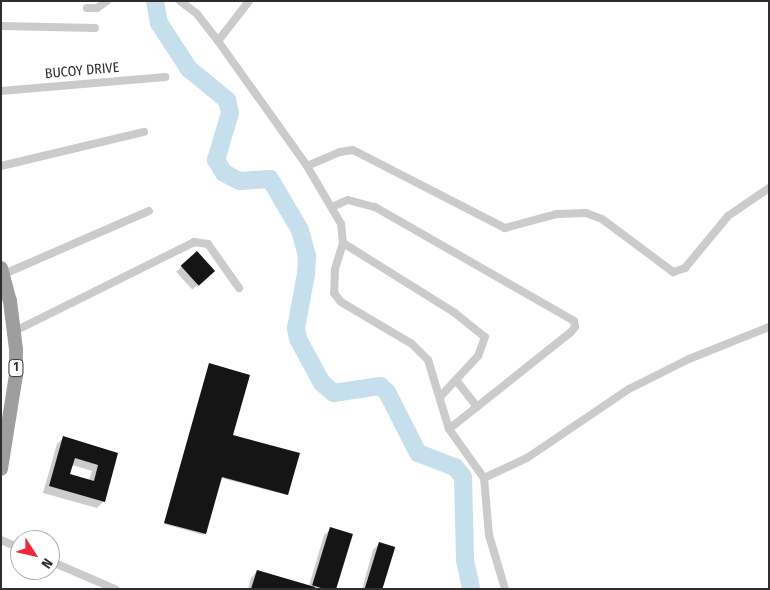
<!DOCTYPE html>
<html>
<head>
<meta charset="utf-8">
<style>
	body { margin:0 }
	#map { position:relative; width:770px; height:590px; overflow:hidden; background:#fff; font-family:"Fira Sans Condensed",sans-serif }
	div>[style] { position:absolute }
	.shadow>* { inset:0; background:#0003; transform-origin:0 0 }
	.river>* { height:18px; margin:-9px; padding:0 9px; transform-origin:9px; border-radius:9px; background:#c6dfed }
	.building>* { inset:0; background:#151515; transform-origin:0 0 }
	.minor>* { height:8px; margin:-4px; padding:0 4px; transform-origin:4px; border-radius:4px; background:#cbcbcb }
	.trunk>* { height:14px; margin:-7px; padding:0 7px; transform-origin:7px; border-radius:7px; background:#9e9e9e }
	span { translate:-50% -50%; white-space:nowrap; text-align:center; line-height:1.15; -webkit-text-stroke:5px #fff; paint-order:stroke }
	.shield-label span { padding:1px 4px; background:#fff; border:1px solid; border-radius:4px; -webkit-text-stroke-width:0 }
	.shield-label { font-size:12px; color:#2e2e2e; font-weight:700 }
	.street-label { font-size:14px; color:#2e2e2e }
	.frame { position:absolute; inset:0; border:2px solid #2e2e2e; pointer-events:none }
	.north { position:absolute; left:10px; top:530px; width:50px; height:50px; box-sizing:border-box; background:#fff; border:1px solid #ababab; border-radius:50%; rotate:125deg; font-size:14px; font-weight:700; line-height:20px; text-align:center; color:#2e2e2e }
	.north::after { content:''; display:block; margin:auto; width:18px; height:22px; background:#ee2839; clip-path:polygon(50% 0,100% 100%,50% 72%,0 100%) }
</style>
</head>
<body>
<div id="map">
	<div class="shadow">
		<div style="left:197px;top:253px;width:24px;height:28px;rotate:48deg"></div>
		<div style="clip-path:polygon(209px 365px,231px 435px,287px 495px,221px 478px,204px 535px,164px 524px)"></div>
		<div style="clip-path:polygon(evenodd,64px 437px,116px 454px,104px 501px,97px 508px,43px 493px,57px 444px,64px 437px,72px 465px,92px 471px,89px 481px,69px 475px,72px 465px)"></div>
		<div style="clip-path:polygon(331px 529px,336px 589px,248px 589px,251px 578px,257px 571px,309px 586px,324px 535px)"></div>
		<div style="clip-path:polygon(379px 544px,382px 589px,362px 589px,373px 550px)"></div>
	</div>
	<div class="river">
		<div style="left:155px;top:1px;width:22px;rotate:80deg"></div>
		<div style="left:159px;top:23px;width:55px;rotate:56.9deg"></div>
		<div style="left:189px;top:69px;width:49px;rotate:39.2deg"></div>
		<div style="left:227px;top:100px;width:13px;rotate:77deg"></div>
		<div style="left:230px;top:113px;width:49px;rotate:106.6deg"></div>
		<div style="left:216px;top:160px;width:15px;rotate:58deg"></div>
		<div style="left:224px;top:173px;width:18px;rotate:27deg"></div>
		<div style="left:240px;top:181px;width:30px;rotate:-4deg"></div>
		<div style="left:270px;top:179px;width:59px;rotate:59.5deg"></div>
		<div style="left:300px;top:230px;width:27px;rotate:75deg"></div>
		<div style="left:307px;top:256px;width:18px;rotate:93deg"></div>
		<div style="left:306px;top:274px;width:55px;rotate:100.5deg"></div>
		<div style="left:296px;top:328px;width:11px;rotate:80deg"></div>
		<div style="left:298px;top:339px;width:50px;rotate:61.4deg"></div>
		<div style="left:322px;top:383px;width:16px;rotate:40deg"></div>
		<div style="left:334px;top:393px;width:47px;rotate:-8.7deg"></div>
		<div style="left:380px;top:386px;width:9px;rotate:41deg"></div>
		<div style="left:387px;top:392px;width:68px;rotate:63.1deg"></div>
		<div style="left:418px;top:453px;width:40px;rotate:21deg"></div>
		<div style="left:455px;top:467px;width:13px;rotate:51deg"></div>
		<div style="left:463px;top:477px;width:83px;rotate:88.6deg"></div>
		<div style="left:465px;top:560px;width:30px;rotate:78deg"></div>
	</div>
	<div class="building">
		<div style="left:197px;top:251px;width:27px;height:22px;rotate:48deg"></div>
		<div style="clip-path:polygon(209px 363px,250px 375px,233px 435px,300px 453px,288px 495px,222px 477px,206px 534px,164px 523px)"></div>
		<div style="clip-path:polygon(evenodd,63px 436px,118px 453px,105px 502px,49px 486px,63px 436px,75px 458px,98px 465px,94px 481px,70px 474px,75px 458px)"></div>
		<div style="left:330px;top:527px;width:24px;height:61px;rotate:17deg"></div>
		<div style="left:379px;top:542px;width:17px;height:49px;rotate:17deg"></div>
		<div style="clip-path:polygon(257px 570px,315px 587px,315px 589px,251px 589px)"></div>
	</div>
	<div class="minor">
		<div style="left:180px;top:1px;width:21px;rotate:37deg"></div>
		<div style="left:197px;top:14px;width:34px;rotate:52deg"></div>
		<div style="left:218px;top:41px;width:153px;rotate:54.5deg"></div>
		<div style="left:307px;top:166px;width:67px;rotate:59.6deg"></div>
		<div style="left:341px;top:224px;width:19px;rotate:84deg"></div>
		<div style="left:343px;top:243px;width:28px;rotate:107deg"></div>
		<div style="left:335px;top:270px;width:23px;rotate:92deg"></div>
		<div style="left:334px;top:293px;width:11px;rotate:52deg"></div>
		<div style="left:341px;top:302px;width:82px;rotate:30.6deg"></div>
		<div style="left:412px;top:344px;width:23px;rotate:45deg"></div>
		<div style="left:428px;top:360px;width:72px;rotate:73.1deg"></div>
		<div style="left:449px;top:429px;width:60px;rotate:54.5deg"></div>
		<div style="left:484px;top:478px;width:47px;rotate:-24.9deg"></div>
		<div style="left:527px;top:458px;width:123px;rotate:-34.1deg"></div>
		<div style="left:629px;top:389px;width:67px;rotate:-26.6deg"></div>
		<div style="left:689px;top:359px;width:86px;rotate:-21.8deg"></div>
		<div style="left:87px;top:8px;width:10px"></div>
		<div style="left:97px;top:8px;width:12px;rotate:-35deg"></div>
		<div style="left:1px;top:26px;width:94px;rotate:1.2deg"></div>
		<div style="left:218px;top:41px;width:51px;rotate:-52.2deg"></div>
		<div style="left:1px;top:91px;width:165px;rotate:-4.9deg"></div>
		<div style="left:1px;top:166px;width:147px;rotate:-13.4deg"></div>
		<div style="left:307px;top:166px;width:36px;rotate:-23deg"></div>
		<div style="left:340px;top:152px;width:13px;rotate:-9deg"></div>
		<div style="left:353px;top:150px;width:171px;rotate:27.2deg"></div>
		<div style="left:505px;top:228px;width:54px;rotate:-15.1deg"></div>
		<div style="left:557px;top:214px;width:29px;rotate:-2deg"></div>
		<div style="left:586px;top:213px;width:17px;rotate:21deg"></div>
		<div style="left:602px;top:219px;width:89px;rotate:36.7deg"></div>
		<div style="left:673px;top:272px;width:13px;rotate:-18deg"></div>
		<div style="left:685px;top:268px;width:67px;rotate:-50.4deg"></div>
		<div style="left:728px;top:216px;width:50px;rotate:-34.3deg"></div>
		<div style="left:332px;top:207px;width:17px;rotate:-24deg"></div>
		<div style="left:348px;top:200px;width:28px;rotate:15deg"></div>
		<div style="left:375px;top:207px;width:229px;rotate:29.8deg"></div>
		<div style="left:574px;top:321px;width:6px;rotate:81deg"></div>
		<div style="left:575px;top:327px;width:6px;rotate:129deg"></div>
		<div style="left:571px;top:332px;width:156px;rotate:141.5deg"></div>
		<div style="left:343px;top:243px;width:132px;rotate:32deg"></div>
		<div style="left:455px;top:313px;width:38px;rotate:39deg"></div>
		<div style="left:485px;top:337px;width:20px;rotate:110deg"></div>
		<div style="left:478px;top:356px;width:56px;rotate:132.8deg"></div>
		<div style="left:4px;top:274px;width:158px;rotate:-23.5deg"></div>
		<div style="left:15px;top:331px;width:200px;rotate:-26.4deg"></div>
		<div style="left:194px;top:242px;width:14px;rotate:8deg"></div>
		<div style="left:208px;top:244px;width:54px;rotate:54.8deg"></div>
		<div style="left:456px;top:380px;width:34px;rotate:52deg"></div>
		<div style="left:484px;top:478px;width:57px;rotate:85deg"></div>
		<div style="left:489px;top:535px;width:56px;rotate:73.5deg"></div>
		<div style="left:1px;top:540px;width:21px;rotate:23deg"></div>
		<div style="left:50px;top:561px;width:71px;rotate:23.3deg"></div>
	</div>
	<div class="trunk">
		<div style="left:1px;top:268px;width:34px;rotate:75deg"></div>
		<div style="left:10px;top:301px;width:48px;rotate:82.9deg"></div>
		<div style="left:16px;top:349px;width:26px;rotate:90deg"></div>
		<div style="left:16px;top:375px;width:95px;rotate:99.1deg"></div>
	</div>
	<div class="shield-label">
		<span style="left:16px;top:368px">1</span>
	</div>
	<div class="street-label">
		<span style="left:82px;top:71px;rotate:-5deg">BUCOY DRIVE</span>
	</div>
	<div class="frame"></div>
	<div class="north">N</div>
</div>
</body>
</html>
